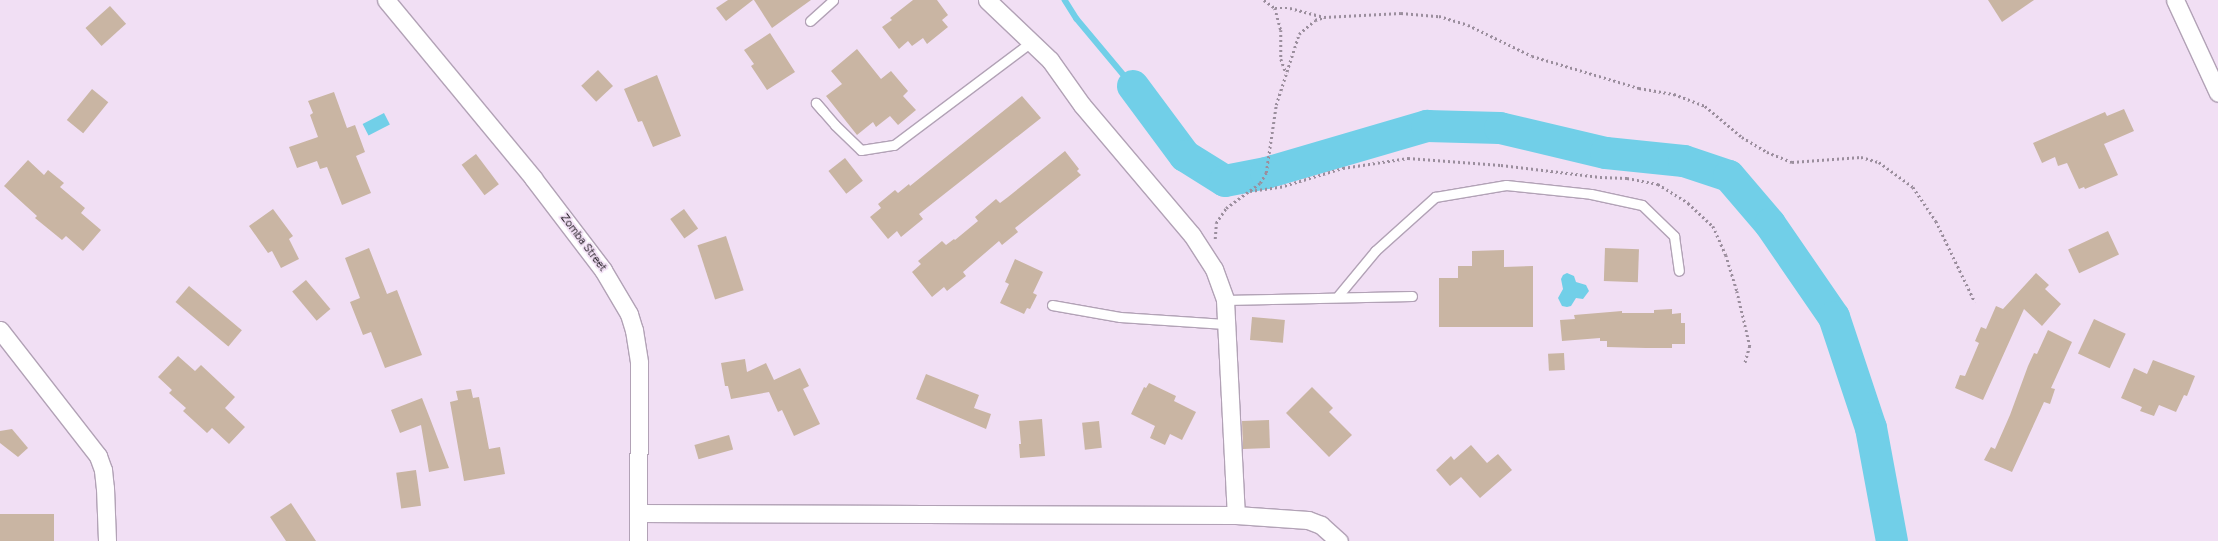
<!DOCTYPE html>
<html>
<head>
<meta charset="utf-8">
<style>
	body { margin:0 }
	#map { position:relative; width:2218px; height:541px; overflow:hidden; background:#f1dff4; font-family:Figtree,sans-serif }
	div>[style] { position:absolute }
	.water>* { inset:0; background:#71cfe8; transform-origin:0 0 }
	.stream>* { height:5.5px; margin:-2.75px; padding:0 2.75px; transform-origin:2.75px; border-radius:2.75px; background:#71cfe8 }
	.river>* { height:32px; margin:-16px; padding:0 16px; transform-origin:16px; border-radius:16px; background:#71cfe8 }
	.building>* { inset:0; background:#c9b5a3; transform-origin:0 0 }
	.path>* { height:2.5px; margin-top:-1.25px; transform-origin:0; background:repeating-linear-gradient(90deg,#9b8e9d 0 2px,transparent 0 5px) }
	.roads { filter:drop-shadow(1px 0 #b2a2b6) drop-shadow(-1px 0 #b2a2b6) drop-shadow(0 1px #b2a2b6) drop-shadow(0 -1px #b2a2b6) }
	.service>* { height:9px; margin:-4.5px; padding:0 4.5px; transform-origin:4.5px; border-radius:4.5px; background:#fff }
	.minor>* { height:17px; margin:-8.5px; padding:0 8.5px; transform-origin:8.5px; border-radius:8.5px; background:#fff }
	span { translate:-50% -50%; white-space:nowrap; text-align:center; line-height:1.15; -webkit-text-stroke:3.5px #f1dff4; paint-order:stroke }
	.street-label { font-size:11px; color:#282129 }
</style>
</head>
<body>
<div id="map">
	<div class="water">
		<div style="left:384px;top:113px;width:13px;height:24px;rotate:63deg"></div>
		<div style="clip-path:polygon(1567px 273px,1574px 276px,1576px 282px,1586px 285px,1589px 291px,1583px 299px,1576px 298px,1571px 306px,1567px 307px,1562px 306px,1558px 298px,1563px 289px,1561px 279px,1563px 275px)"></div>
	</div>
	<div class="stream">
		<div style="left:1065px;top:0;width:22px;rotate:58deg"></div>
		<div style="left:1077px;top:19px;width:87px;rotate:50.1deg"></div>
	</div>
	<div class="river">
		<div style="left:1133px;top:86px;width:87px;rotate:53.4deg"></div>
		<div style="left:1185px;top:156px;width:47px;rotate:32deg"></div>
		<div style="left:1225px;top:181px;width:42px;rotate:-11deg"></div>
		<div style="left:1266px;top:173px;width:168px;rotate:-16.3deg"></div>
		<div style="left:1427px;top:126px;width:73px;rotate:1.6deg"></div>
		<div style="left:1500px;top:128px;width:109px;rotate:13.3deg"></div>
		<div style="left:1606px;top:153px;width:78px;rotate:5.9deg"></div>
		<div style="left:1684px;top:161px;width:47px;rotate:18.4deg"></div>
		<div style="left:1729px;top:176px;width:63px;rotate:49.5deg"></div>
		<div style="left:1770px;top:224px;width:113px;rotate:55.5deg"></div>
		<div style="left:1834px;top:317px;width:117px;rotate:71.6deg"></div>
		<div style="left:1871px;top:428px;width:115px;rotate:79.5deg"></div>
	</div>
	<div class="building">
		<div style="clip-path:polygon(728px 0,753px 0,726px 21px,716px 8px)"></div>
		<div style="clip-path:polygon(754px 0,811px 0,772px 28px)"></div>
		<div style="clip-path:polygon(913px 0,937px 0,948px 15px,942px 20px,948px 27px,927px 44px,923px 38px,912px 46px,908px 41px,899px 49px,882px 27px,892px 20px,890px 18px)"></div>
		<div style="clip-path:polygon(1988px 0,2034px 0,2002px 22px)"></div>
		<div style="left:110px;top:6px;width:24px;height:33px;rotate:48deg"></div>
		<div style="clip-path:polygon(770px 33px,795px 72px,767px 90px,751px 66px,754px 64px,744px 50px)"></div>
		<div style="clip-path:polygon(857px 49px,881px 79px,891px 71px,908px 91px,903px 96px,916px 110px,898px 125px,890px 116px,876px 127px,873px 122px,857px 135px,826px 96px,842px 84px,831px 71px)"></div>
		<div style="left:598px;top:70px;width:22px;height:23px;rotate:47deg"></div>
		<div style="clip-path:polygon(657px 75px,681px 136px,653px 147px,642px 121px,638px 122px,624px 89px)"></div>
		<div style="left:92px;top:89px;width:21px;height:40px;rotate:39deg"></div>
		<div style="clip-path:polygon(334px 92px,347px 128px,355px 125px,365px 152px,356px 156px,371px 193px,342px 205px,327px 167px,320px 169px,317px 161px,297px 168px,289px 147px,318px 137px,310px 115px,313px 113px,308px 101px)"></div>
		<div style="clip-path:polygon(1022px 96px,1041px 118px,919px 214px,923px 219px,901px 237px,897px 231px,888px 239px,870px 217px,881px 208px,878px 204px,895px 190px,898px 193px,909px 184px,910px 186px)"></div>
		<div style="clip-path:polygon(2124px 109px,2134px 131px,2104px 144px,2118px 175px,2085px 189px,2084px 187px,2079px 189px,2067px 163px,2058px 166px,2055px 157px,2042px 163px,2033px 143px,2105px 112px,2107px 116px)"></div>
		<div style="clip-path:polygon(1065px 151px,1079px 169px,1077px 171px,1081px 175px,1015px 228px,1018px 232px,1002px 245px,999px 241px,963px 272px,966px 276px,947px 291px,944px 287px,932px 297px,912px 272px,921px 264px,918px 261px,942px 241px,946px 245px,954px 239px,955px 240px,978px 221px,975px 217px,996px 199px,1000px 203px,1008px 197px)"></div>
		<div style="left:476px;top:154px;width:38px;height:18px;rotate:53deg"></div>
		<div style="left:845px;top:158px;width:29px;height:21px;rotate:52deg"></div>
		<div style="clip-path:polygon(28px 160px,44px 175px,48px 170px,64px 183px,60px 187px,85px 208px,81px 213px,101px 230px,83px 251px,66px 236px,62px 240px,35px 218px,37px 216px,4px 186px)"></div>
		<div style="clip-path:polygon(273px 209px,293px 236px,289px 239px,299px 259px,281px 268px,272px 251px,268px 253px,249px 226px)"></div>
		<div style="left:684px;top:209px;width:24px;height:17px;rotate:54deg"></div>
		<div style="left:2108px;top:231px;width:26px;height:44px;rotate:65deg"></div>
		<div style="left:726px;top:236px;width:57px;height:30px;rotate:72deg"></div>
		<div style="clip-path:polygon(369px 248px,387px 294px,397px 290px,422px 355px,385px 368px,371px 332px,363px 335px,350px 302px,360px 298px,345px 258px)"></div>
		<div style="left:1605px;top:248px;width:34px;height:33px;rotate:2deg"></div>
		<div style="clip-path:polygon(1504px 250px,1504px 267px,1533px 266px,1533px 327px,1439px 327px,1439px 278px,1458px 278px,1458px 266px,1472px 266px,1472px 251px)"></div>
		<div style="clip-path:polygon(1015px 259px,1043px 272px,1033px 293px,1037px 295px,1030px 309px,1027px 308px,1024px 314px,1000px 303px,1009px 284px,1005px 282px)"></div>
		<div style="clip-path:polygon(2036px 273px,2049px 285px,2045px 289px,2061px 304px,2042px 326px,2024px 309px,1983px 400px,1955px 388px,1960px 375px,1965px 376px,1979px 343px,1975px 341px,1981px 327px,1986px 329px,1996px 306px,2003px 309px)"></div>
		<div style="left:306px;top:280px;width:38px;height:18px;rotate:50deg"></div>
		<div style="left:189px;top:286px;width:69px;height:21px;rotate:40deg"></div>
		<div style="clip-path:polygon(1672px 309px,1672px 314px,1681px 313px,1681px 323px,1685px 323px,1685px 344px,1672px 344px,1672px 348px,1646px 348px,1607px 347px,1607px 341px,1600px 341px,1600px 338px,1562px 341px,1560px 320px,1575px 319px,1574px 315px,1622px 311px,1622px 313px,1654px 313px,1654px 310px)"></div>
		<div style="left:1252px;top:317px;width:33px;height:23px;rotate:5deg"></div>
		<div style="left:2094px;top:319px;width:35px;height:38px;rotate:25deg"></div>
		<div style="clip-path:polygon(2048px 330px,2072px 342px,2051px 388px,2055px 389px,2050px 404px,2044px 402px,2012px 472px,1984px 460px,1991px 447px,1995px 449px,2010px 415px,2028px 366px,2034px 353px,2037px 354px)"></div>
		<div style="left:1564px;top:353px;width:17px;height:16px;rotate:87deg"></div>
		<div style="clip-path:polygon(178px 356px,195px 371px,201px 365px,235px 397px,225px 408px,245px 427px,229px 444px,212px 428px,207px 433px,183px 411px,186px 408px,169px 393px,172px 390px,158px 377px)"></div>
		<div style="clip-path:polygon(745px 359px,747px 372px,766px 363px,774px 380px,800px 368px,809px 386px,803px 389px,820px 424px,794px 436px,782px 410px,778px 412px,769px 392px,731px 399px,728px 386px,725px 386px,721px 363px)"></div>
		<div style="clip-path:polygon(2153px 360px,2195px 376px,2187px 396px,2184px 395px,2176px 412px,2159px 405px,2154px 416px,2140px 411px,2142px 407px,2121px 398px,2134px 368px,2147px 374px)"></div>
		<div style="clip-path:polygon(926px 374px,979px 395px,974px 408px,991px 414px,986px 429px,916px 399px)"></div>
		<div style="clip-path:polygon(1149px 383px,1176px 396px,1174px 401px,1196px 412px,1182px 440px,1170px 434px,1165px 445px,1150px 438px,1155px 426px,1131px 414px,1144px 387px,1146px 388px)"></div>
		<div style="clip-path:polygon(1312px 387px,1333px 408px,1329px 412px,1352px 435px,1329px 457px,1286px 413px)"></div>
		<div style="clip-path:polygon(471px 389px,473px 398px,479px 397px,489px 449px,500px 447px,505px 474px,464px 481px,450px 402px,458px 400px,456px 391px)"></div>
		<div style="clip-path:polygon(422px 398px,431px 421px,449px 468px,429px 472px,421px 425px,400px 433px,391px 410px)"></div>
		<div style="clip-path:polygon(1042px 419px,1045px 456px,1020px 458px,1019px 444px,1021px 444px,1019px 421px)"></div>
		<div style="left:1269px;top:420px;width:28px;height:27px;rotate:88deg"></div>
		<div style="left:1099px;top:421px;width:27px;height:17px;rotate:84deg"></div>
		<div style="clip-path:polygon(12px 429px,28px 448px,18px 457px,0 443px,0 431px)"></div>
		<div style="left:729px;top:435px;width:15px;height:36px;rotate:74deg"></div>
		<div style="clip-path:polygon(1471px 445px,1487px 463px,1498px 454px,1512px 470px,1480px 498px,1461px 477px,1450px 486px,1436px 470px,1451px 456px,1454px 460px)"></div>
		<div style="left:416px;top:470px;width:36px;height:20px;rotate:82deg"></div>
		<div style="clip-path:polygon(291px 503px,316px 541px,286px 541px,270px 517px)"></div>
		<div style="left:0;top:514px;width:54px;height:27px"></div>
	</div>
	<div class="path">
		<div style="left:1264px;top:0;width:14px;rotate:36deg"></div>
		<div style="left:1275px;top:8px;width:15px"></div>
		<div style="left:1290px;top:8px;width:35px;rotate:15deg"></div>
		<div style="left:1275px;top:8px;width:23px;rotate:75deg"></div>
		<div style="left:1281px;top:30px;width:29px;rotate:90deg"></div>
		<div style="left:1281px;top:59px;width:15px;rotate:70deg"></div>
		<div style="left:1250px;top:191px;width:30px;rotate:-8deg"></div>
		<div style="left:1280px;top:187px;width:66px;rotate:-16.8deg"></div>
		<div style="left:1343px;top:168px;width:66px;rotate:-8.7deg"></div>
		<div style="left:1408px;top:158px;width:93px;rotate:4.3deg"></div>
		<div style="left:1501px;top:165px;width:100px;rotate:6.9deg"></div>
		<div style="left:1600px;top:177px;width:27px;rotate:2deg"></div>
		<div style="left:1627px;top:178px;width:32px;rotate:11deg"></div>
		<div style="left:1658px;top:184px;width:36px;rotate:32deg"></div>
		<div style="left:1688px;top:203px;width:34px;rotate:43deg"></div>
		<div style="left:1713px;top:226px;width:32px;rotate:66deg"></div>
		<div style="left:1726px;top:255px;width:38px;rotate:73deg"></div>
		<div style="left:1737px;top:291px;width:57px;rotate:76.7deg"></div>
		<div style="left:1750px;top:346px;width:19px;rotate:106deg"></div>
		<div style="left:1215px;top:239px;width:16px;rotate:-86deg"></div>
		<div style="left:1216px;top:223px;width:18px;rotate:-56deg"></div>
		<div style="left:1226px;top:208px;width:42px;rotate:-36.3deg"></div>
		<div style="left:1260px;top:183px;width:12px;rotate:-59deg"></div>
		<div style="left:1266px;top:173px;width:69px;rotate:-81.6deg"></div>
		<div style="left:1276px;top:105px;width:75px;rotate:-72.1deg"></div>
		<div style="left:1299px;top:34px;width:21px;rotate:-41deg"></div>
		<div style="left:1315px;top:20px;width:9px;rotate:-18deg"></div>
		<div style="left:1324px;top:17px;width:77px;rotate:-3deg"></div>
		<div style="left:1401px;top:13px;width:38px;rotate:5deg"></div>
		<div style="left:1439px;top:16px;width:30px;rotate:17deg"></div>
		<div style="left:1468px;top:25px;width:71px;rotate:25.8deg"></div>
		<div style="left:1532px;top:56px;width:112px;rotate:16.7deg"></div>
		<div style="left:1639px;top:88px;width:36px;rotate:10deg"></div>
		<div style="left:1674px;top:94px;width:33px;rotate:21deg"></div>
		<div style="left:1705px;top:106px;width:48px;rotate:40deg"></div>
		<div style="left:1742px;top:137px;width:29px;rotate:31deg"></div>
		<div style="left:1767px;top:152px;width:27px;rotate:22deg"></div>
		<div style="left:1792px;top:162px;width:69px;rotate:-4.1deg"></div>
		<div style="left:1861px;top:157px;width:19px;rotate:16deg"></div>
		<div style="left:1879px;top:162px;width:42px;rotate:36.3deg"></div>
		<div style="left:1913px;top:187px;width:41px;rotate:55.9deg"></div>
		<div style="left:1936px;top:221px;width:90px;rotate:64.3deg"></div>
	</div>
	<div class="roads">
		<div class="service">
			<div style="left:810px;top:21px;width:31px;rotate:-42deg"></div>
			<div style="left:823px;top:111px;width:11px;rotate:-131deg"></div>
			<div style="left:816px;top:103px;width:29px;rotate:49deg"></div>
			<div style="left:835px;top:125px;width:36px;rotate:44deg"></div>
			<div style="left:861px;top:150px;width:33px;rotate:-9deg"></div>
			<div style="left:894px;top:145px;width:170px;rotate:-36.9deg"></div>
			<div style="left:1337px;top:297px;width:60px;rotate:-50.4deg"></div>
			<div style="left:1375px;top:251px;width:81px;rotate:-42deg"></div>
			<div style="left:1435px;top:197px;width:72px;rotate:-9.6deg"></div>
			<div style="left:1506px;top:185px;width:85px;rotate:6deg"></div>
			<div style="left:1591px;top:194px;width:52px;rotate:12.2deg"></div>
			<div style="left:1642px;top:205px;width:45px;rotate:44.1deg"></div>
			<div style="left:1674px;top:236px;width:35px;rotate:82deg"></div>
			<div style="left:1225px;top:300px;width:187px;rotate:-1.2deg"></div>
			<div style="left:1052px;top:305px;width:69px;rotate:10deg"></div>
			<div style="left:1120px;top:317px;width:105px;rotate:3.8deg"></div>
		</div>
		<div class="minor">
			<div style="left:386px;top:0;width:231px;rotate:50.4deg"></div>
			<div style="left:533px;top:178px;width:116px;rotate:52.7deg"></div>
			<div style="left:603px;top:270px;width:51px;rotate:59.4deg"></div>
			<div style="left:629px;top:314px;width:17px;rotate:73deg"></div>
			<div style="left:634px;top:330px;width:33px;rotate:81deg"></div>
			<div style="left:639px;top:363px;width:178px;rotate:90.3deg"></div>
			<div style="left:987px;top:0;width:87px;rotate:43.6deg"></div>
			<div style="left:1050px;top:60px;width:55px;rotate:54.6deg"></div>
			<div style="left:1082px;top:105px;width:170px;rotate:49.8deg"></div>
			<div style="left:1192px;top:235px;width:40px;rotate:57.1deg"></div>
			<div style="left:1214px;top:269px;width:33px;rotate:70deg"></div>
			<div style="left:1225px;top:300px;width:215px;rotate:87.1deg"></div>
			<div style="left:2175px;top:0;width:102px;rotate:65.2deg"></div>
			<div style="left:0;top:330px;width:160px;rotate:52.1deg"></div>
			<div style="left:98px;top:456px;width:15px;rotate:70deg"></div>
			<div style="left:103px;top:470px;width:18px;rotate:84deg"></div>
			<div style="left:105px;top:488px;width:53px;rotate:87.8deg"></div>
			<div style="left:638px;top:513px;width:598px;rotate:0.19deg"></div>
			<div style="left:1236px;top:515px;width:72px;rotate:4deg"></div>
			<div style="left:1308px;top:520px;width:14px;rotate:21deg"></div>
			<div style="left:1321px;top:525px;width:24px;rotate:42deg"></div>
		</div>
	</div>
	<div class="street-label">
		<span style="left:583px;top:243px;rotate:53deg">Zomba Street</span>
	</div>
</div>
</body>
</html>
